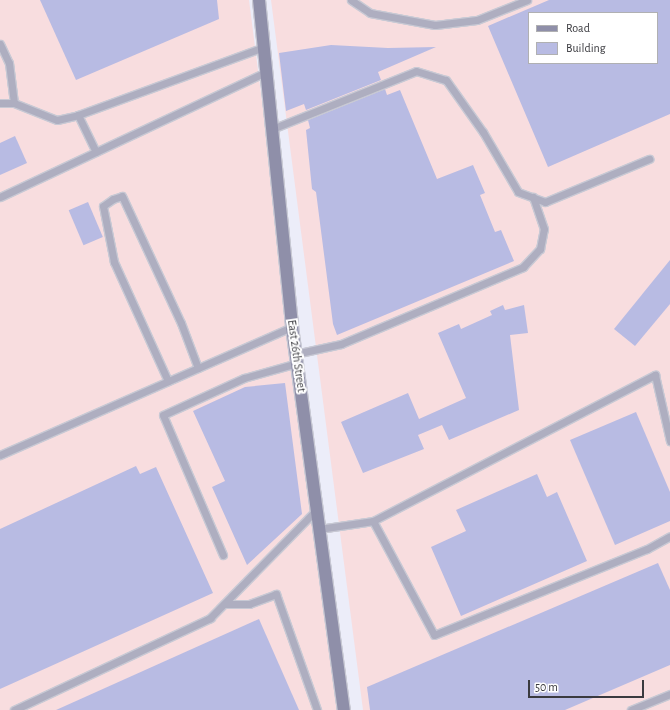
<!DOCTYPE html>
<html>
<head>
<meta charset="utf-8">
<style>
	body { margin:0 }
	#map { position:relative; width:670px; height:710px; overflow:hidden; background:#ecedf9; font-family:"Alegreya Sans",sans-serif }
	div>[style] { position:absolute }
	.industrial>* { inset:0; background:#f8dddf }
	.building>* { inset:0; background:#b8bbe3; transform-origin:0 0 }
	.roads { filter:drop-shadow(1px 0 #c8c9d4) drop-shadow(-1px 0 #c8c9d4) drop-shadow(0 1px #c8c9d4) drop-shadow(0 -1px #c8c9d4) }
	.lane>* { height:7px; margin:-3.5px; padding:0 3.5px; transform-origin:3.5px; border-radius:3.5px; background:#aeaec0 }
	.secondary>* { height:12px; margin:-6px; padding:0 6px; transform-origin:6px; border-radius:6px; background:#8f8fa9 }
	span { translate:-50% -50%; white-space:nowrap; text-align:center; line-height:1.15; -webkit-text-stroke:4px #fff; paint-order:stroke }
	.street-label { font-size:12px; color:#3a3a3f }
	.legend { position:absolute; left:528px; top:12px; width:130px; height:52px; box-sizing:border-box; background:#fff; border:1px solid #b0b0b2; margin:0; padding:5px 7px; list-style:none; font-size:12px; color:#3a3a3f }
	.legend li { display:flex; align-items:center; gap:8px; height:20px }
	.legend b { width:20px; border:1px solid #b0b0b2 }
	.scale { position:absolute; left:528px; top:680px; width:116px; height:18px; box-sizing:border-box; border:2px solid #3a3a3f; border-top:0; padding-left:5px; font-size:12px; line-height:14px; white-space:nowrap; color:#3a3a3f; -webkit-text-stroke:3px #fff; paint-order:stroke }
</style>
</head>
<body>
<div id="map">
	<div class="industrial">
		<div style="clip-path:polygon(0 0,249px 0,340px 710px,0 710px)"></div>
		<div style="clip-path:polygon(evenodd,271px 0,670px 0,670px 710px,363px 710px,271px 0,529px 13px,657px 13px,657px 63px,529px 63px,529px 13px)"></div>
	</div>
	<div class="building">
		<div style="clip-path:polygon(40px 0,217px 0,219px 19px,76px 80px)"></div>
		<div style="clip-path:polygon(evenodd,549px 0,670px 0,670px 114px,548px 167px,488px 26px,549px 0,529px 13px,657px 13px,657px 63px,529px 63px,529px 13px)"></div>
		<div style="clip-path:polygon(331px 45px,388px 48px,436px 47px,378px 72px,381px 80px,306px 110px,304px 104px,286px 111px,279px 53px)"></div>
		<div style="clip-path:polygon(385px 89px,387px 95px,400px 90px,437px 179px,473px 165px,485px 193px,480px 195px,495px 232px,501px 230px,514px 261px,337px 335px,333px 324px,316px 192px,312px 189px,306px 130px,310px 128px,308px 120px)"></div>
		<div style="clip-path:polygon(15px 136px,27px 163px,0 175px,0 143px)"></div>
		<div style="left:88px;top:202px;width:38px;height:21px;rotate:67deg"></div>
		<div style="clip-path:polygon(670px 260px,670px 304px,635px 346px,614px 329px)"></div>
		<div style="clip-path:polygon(503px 305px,505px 310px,524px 305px,528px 333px,510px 335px,519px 410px,449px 440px,442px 425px,418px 435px,424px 449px,363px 473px,341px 422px,408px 393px,419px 419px,466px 398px,438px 333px,459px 324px,461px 329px,492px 315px,490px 311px)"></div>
		<div style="clip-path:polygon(285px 383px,302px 514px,247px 565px,212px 487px,225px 481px,193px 411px,245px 387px)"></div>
		<div style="clip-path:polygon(636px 412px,670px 492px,670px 521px,615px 545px,570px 440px)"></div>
		<div style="clip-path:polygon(136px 466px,140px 474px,156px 467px,213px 593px,0 689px,0 529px)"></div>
		<div style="clip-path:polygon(537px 474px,547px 497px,557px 492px,587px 561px,461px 616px,431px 547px,466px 531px,456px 510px)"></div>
		<div style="clip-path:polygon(658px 563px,670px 590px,670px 665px,565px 710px,370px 710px,367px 687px)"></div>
		<div style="clip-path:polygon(259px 619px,299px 710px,56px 710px)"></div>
	</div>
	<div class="roads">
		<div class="lane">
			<div style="left:351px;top:0;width:23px;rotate:34deg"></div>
			<div style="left:370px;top:13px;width:66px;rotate:10.5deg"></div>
			<div style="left:435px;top:25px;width:42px;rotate:-6.8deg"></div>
			<div style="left:477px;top:20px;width:54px;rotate:-21.8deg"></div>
			<div style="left:0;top:44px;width:21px;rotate:65deg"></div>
			<div style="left:9px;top:63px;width:40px;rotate:82.9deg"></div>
			<div style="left:0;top:103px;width:14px"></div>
			<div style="left:14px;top:103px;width:46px;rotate:21.6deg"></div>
			<div style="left:57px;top:120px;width:22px;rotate:-13deg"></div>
			<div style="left:78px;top:115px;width:41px;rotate:64.1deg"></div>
			<div style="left:78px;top:115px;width:198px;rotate:-20.1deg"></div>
			<div style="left:272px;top:129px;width:155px;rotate:-21.9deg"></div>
			<div style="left:416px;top:71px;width:31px;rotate:17deg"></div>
			<div style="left:446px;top:80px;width:64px;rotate:54.6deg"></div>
			<div style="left:483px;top:132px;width:69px;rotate:59.7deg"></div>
			<div style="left:518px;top:192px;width:29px;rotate:20deg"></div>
			<div style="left:545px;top:202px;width:113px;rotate:-22.5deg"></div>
			<div style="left:0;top:197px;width:294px;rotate:-25.2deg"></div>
			<div style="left:295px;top:354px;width:47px;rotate:-12.3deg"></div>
			<div style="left:341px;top:344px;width:198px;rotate:-22.9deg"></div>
			<div style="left:523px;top:267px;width:25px;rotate:-47deg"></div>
			<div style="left:540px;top:249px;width:20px;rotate:-79deg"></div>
			<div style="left:544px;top:229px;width:34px;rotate:-109deg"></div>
			<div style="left:168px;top:381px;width:131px;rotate:-114.4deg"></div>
			<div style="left:114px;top:262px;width:57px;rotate:-101.1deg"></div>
			<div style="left:103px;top:206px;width:12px;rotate:-35deg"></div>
			<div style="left:113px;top:199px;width:9px;rotate:-18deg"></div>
			<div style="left:122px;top:196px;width:140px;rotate:65.1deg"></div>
			<div style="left:181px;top:323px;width:48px;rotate:69.3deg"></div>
			<div style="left:0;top:455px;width:319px;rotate:-23.7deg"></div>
			<div style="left:373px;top:521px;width:129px;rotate:61.8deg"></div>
			<div style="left:434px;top:635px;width:230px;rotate:-22deg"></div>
			<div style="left:647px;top:549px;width:26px;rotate:-29deg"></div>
			<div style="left:319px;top:529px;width:55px;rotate:-8.4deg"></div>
			<div style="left:373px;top:521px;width:318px;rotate:-27.4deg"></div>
			<div style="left:655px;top:375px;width:68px;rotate:77.2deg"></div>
			<div style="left:223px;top:555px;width:152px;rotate:-113.2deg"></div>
			<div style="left:163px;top:415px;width:89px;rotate:-24.6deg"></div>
			<div style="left:244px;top:378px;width:55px;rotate:-15.8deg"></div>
			<div style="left:226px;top:604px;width:23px"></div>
			<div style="left:249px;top:604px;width:29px;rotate:-20deg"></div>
			<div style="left:276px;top:594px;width:123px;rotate:70.5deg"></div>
			<div style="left:14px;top:710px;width:217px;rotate:-25.1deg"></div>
			<div style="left:210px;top:618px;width:153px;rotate:-45.5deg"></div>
			<div style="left:631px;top:710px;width:42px;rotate:-22.3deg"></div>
		</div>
		<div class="secondary">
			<div style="left:259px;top:0;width:329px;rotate:84.2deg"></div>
			<div style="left:292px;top:327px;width:387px;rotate:82.3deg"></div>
		</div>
	</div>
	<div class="street-label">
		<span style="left:296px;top:356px;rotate:82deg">East 26th Street</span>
	</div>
	<ul class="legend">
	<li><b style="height:5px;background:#8f8fa9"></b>Road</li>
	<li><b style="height:11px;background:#b8bbe3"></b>Building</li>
	</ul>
	<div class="scale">50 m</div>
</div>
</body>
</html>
